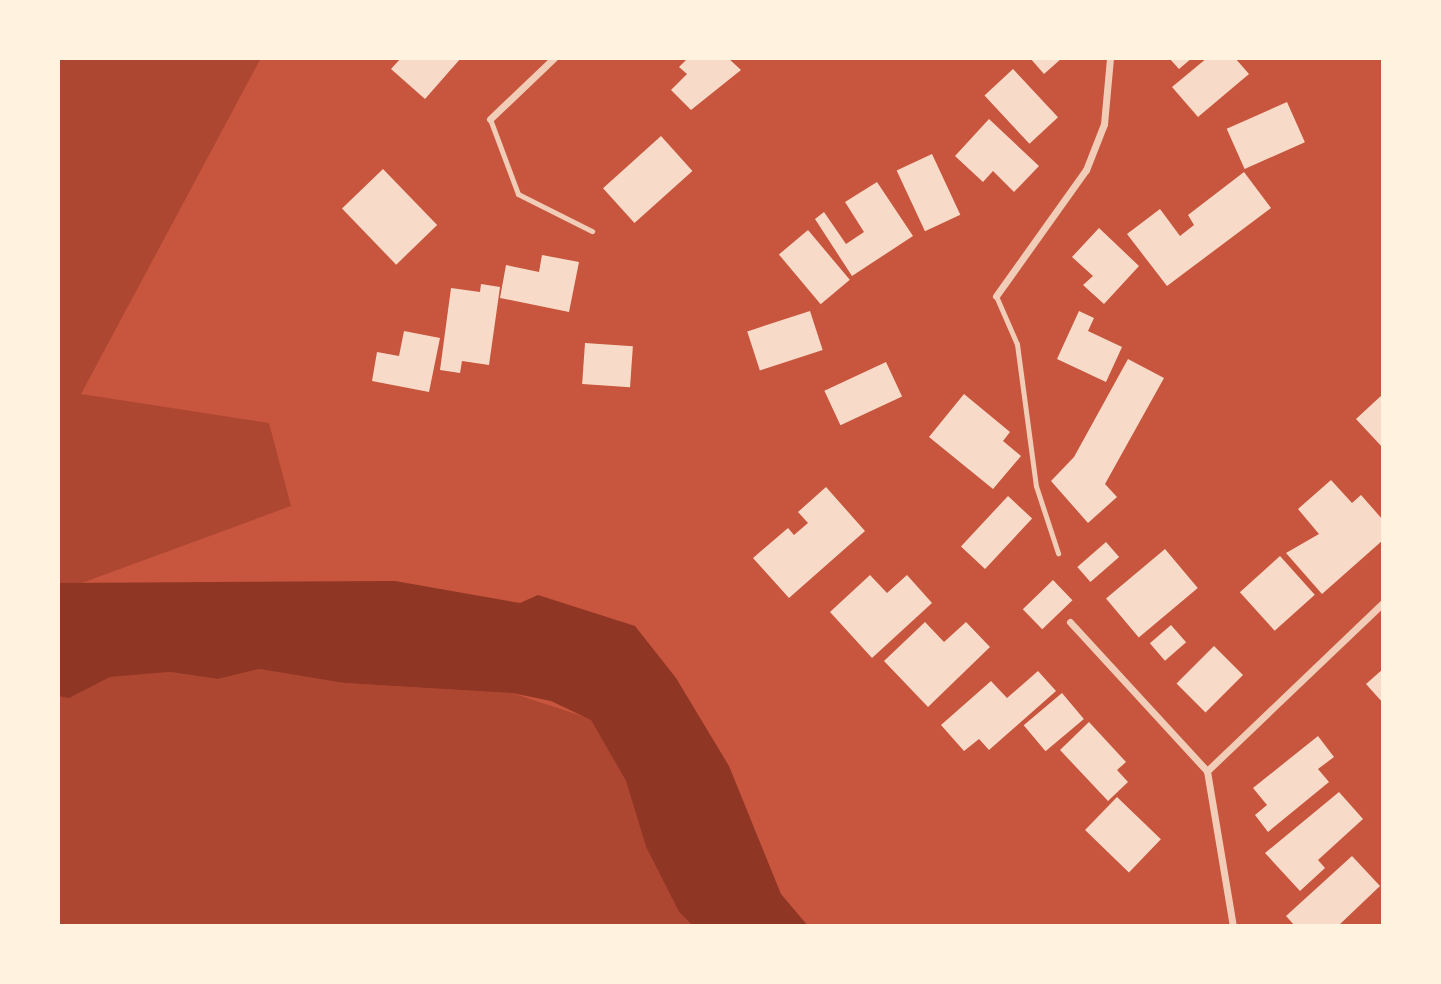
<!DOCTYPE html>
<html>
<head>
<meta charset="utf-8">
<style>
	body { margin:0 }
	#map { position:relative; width:1441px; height:984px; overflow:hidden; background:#c8553d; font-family:"Space Grotesk",sans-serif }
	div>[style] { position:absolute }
	.green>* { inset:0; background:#ae4732 }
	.water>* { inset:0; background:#8f3625 }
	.building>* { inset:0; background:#f7dbc8; transform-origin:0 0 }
	.service>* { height:5px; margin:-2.5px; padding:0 2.5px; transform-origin:2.5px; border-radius:2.5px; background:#f1ccb7 }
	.minor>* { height:7px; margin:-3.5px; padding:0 3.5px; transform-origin:3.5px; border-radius:3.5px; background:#f1ccb7 }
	span { translate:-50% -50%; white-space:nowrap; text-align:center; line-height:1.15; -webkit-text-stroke:7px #fff3e0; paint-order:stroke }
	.frame { position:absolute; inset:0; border:60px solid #fff3e0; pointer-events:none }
</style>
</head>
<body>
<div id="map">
	<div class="green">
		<div style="clip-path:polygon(58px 58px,261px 58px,81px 394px,269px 423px,291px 506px,79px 584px,58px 583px)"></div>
		<div style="clip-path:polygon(259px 669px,344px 683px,512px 693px,591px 719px,626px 781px,646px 847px,679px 912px,693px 926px,58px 926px,58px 696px,69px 697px,110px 677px,170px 672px,218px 679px)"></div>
	</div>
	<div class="water">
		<div style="clip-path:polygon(395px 581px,520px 603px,538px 595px,635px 626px,676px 678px,729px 766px,781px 894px,808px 926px,693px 926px,679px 912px,646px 847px,626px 781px,591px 720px,551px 701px,512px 693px,344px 683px,259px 669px,218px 679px,170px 672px,110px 677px,69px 698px,58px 696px,58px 583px)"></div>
	</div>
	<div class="building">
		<div style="clip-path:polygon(401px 58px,461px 58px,425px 99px,391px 69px)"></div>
		<div style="clip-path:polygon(688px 58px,728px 58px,741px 70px,691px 110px,671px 90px,687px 74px,679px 67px)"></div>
		<div style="clip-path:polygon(1030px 58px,1062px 58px,1044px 74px)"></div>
		<div style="clip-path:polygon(1169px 58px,1192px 58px,1179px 69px)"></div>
		<div style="clip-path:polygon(1207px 58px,1235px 58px,1249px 74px,1198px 117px,1172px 87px)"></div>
		<div style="left:1013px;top:69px;width:66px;height:39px;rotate:47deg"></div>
		<div style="left:1287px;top:102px;width:44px;height:66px;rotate:66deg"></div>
		<div style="clip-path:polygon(989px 119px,1039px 166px,1014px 192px,993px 171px,983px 182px,955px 156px)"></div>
		<div style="left:661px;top:136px;width:47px;height:78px;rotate:48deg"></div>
		<div style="left:932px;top:154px;width:67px;height:39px;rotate:65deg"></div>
		<div style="left:383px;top:169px;width:78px;height:57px;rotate:46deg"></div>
		<div style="clip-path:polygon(1244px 172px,1271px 208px,1167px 286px,1127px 234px,1160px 209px,1180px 236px,1194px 225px,1188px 215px)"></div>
		<div style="clip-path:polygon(877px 182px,913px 236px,852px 276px,815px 219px,824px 212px,846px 244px,864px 232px,845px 202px)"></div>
		<div style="clip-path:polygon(1099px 228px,1139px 266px,1104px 304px,1083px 285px,1093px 276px,1072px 257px)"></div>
		<div style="left:808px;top:230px;width:65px;height:38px;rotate:50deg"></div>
		<div style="clip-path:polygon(542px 255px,579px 262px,569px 312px,500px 298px,506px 265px,539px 272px)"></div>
		<div style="clip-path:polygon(481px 284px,500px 287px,489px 365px,462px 361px,460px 373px,440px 370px,451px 288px,480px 292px)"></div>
		<div style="left:810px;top:311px;width:41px;height:66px;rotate:72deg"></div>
		<div style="clip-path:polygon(1079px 311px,1094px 318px,1088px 331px,1122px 347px,1106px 382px,1057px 359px)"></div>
		<div style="clip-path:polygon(404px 331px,440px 338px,429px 392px,372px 381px,377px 352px,399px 356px)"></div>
		<div style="left:585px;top:343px;width:48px;height:41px;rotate:4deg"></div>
		<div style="clip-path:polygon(1128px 359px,1164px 378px,1105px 484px,1117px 497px,1088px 523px,1051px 481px,1074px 457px)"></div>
		<div style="left:886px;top:362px;width:38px;height:68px;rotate:65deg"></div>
		<div style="clip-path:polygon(964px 394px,1010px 432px,1003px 441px,1021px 456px,993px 489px,929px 437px)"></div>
		<div style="clip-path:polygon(1383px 394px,1383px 448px,1356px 419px)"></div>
		<div style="clip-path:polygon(1331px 480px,1352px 503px,1361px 495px,1383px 520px,1383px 540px,1322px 594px,1286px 553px,1319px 534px,1298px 509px)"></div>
		<div style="clip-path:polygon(826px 487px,865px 531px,789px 598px,753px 558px,788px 528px,794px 535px,808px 523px,798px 512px)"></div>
		<div style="left:1008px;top:496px;width:33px;height:69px;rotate:43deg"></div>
		<div style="left:1106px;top:542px;width:20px;height:38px;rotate:49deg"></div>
		<div style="left:1165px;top:549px;width:51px;height:77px;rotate:50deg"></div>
		<div style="left:1280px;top:556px;width:52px;height:54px;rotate:48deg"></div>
		<div style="clip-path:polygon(870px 575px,887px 593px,907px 575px,932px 603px,872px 658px,830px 612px)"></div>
		<div style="left:1053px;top:580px;width:28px;height:42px;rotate:46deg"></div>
		<div style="clip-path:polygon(925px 622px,944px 642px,966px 622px,990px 647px,928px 707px,884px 661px)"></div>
		<div style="left:1171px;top:625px;width:23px;height:28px;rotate:49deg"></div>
		<div style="left:1214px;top:646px;width:41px;height:53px;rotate:45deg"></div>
		<div style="clip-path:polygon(1383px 669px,1383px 703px,1366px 684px)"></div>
		<div style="clip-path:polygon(1038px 671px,1056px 691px,989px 750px,979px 739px,964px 751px,941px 725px,991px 681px,1007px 698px)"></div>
		<div style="left:1062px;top:693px;width:34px;height:50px;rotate:50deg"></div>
		<div style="clip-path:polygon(1089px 722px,1126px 762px,1117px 770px,1128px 782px,1108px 801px,1060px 750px)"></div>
		<div style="clip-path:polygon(1318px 736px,1334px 757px,1318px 769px,1329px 782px,1268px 832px,1255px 815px,1267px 805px,1253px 788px)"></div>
		<div style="clip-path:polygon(1339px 792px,1363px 819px,1318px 860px,1325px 868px,1300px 891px,1265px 853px)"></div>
		<div style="left:1117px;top:797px;width:61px;height:46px;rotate:44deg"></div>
		<div style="clip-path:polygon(1352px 856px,1380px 886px,1338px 926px,1295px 926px,1286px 916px)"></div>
	</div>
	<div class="service">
		<div style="left:490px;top:119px;width:80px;rotate:69.5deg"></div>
		<div style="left:518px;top:194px;width:83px;rotate:26.6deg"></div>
		<div style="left:996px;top:296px;width:52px;rotate:66.4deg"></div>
		<div style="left:1017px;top:344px;width:143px;rotate:82.4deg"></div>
		<div style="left:1036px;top:486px;width:71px;rotate:71.8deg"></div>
	</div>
	<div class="minor">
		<div style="left:490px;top:119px;width:88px;rotate:-43.6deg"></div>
		<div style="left:996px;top:296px;width:155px;rotate:-54.5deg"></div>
		<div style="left:1086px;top:170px;width:49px;rotate:-68.6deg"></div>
		<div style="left:1104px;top:124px;width:66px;rotate:-84.8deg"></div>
		<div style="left:1070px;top:622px;width:202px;rotate:47.4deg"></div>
		<div style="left:1207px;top:771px;width:157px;rotate:80.5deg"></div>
		<div style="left:1207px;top:771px;width:243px;rotate:-43.7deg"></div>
	</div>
	<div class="frame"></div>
</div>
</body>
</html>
